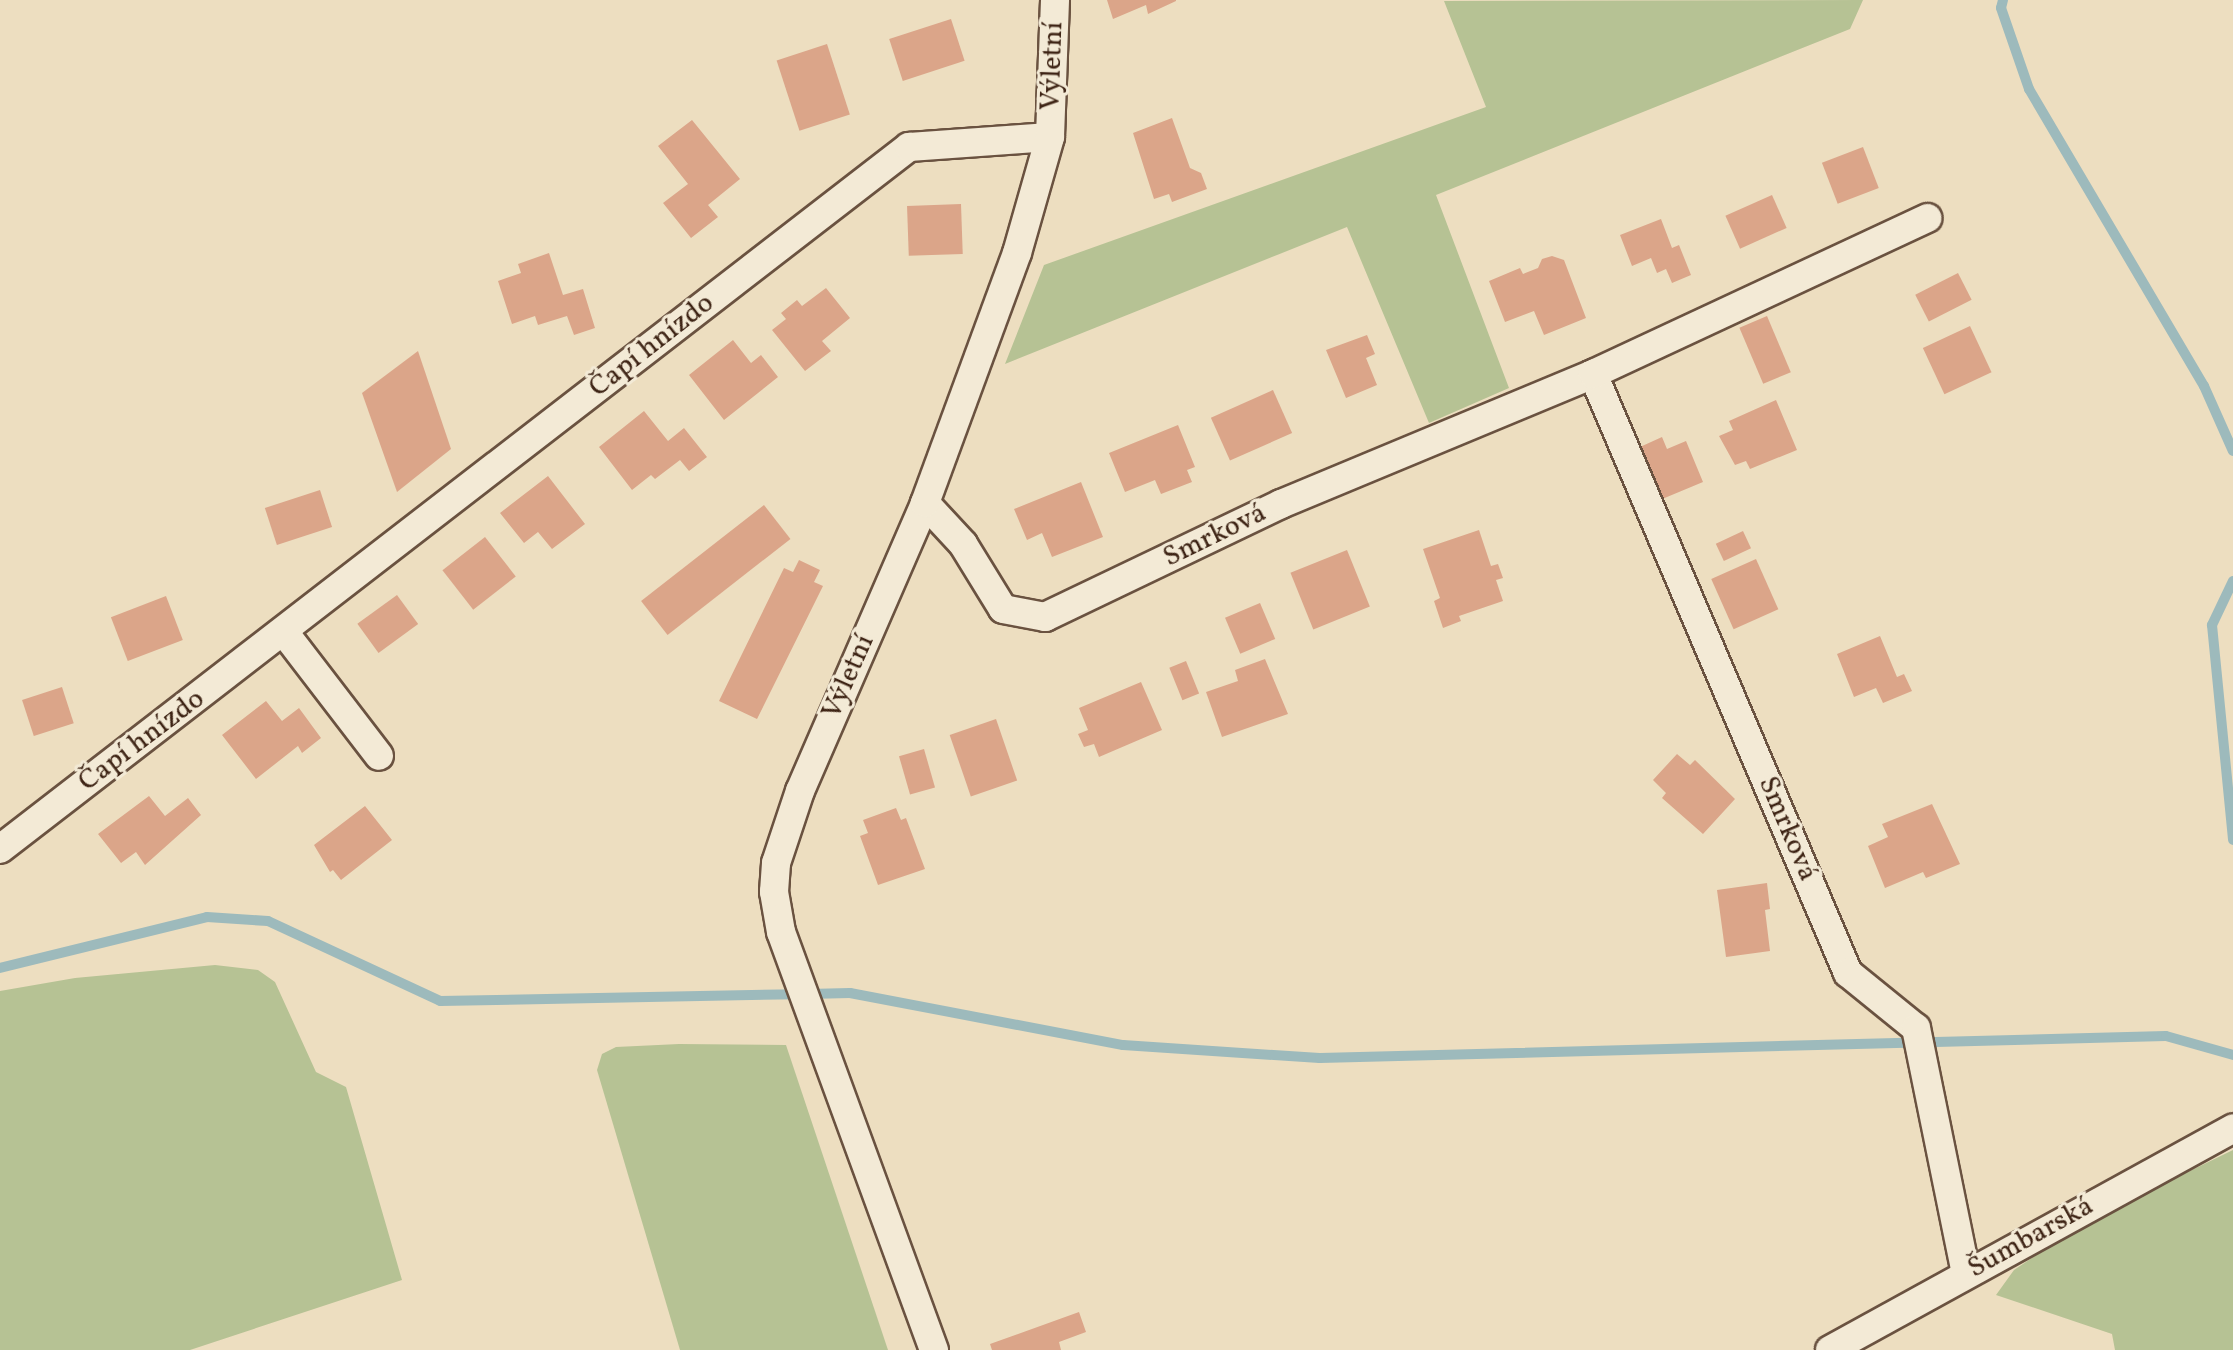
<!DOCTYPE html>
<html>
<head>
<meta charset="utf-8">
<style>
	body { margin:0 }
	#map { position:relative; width:2233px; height:1350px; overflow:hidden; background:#eddec0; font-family:Vollkorn,serif }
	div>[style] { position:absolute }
	.green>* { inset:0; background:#b6c294 }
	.stream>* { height:10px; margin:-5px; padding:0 5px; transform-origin:5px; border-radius:5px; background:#9dbabc }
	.building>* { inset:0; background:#dba589; transform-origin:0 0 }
	.roads { filter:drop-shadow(2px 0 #6a5240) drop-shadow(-2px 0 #6a5240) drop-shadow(0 2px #6a5240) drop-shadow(0 -2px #6a5240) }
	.street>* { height:28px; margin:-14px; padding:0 14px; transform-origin:14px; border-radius:14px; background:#f3ead6 }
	span { translate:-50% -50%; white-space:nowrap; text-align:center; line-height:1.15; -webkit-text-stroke:6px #f3ead6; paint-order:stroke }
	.street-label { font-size:28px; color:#3e2415 }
</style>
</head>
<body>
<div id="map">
	<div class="green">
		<div style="clip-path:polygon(1863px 0,1850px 29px,1436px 195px,1509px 388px,1429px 423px,1347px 227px,1005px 364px,1044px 265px,1486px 107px,1444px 1px)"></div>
		<div style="clip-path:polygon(215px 965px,258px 970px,275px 982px,316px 1072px,346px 1087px,402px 1280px,190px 1350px,0 1350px,0 991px,75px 978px)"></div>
		<div style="clip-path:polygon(679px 1044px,786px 1045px,888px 1350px,680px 1350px,597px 1070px,602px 1054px,616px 1047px)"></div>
		<div style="clip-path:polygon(2233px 1150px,2233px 1350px,2115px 1350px,2112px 1334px,1996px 1295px,2014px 1270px,2087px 1221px)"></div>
	</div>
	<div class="stream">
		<div style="left:2003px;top:0;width:8px;rotate:104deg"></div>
		<div style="left:2001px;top:8px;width:86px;rotate:70.9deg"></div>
		<div style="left:2029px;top:89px;width:345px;rotate:59.5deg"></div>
		<div style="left:2204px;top:386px;width:71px;rotate:66deg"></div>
		<div style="left:2233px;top:581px;width:49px;rotate:115.5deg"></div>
		<div style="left:2212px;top:625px;width:216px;rotate:84.4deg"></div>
		<div style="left:0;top:968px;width:213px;rotate:-13.8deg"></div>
		<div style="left:207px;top:917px;width:61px;rotate:3.8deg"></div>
		<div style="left:268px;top:921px;width:190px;rotate:24.9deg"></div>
		<div style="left:440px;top:1001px;width:357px;rotate:-1.1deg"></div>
		<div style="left:808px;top:994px;width:42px;rotate:-1.4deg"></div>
		<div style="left:850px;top:993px;width:278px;rotate:10.8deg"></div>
		<div style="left:1123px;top:1045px;width:197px;rotate:3.8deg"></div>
		<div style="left:1320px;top:1058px;width:846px;rotate:-1.49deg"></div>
		<div style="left:2166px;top:1036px;width:70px;rotate:15.8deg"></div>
	</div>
	<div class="building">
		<div style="clip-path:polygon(1107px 0,1176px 0,1176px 1px,1148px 14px,1146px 5px,1113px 19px)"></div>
		<div style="left:951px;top:19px;width:44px;height:65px;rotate:72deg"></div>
		<div style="left:827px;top:44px;width:74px;height:53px;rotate:72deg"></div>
		<div style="clip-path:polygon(1172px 118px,1190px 168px,1201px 173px,1207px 189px,1172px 202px,1169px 194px,1154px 199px,1133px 133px)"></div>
		<div style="clip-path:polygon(692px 120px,740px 179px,708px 205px,718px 217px,691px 238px,663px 203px,688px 184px,658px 146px)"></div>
		<div style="left:1863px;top:147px;width:44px;height:44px;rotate:69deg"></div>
		<div style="left:1772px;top:195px;width:36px;height:51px;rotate:66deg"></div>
		<div style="left:961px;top:204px;width:50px;height:54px;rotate:88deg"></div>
		<div style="clip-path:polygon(1661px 219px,1672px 248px,1679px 245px,1691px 275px,1672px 283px,1666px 269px,1657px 273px,1651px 258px,1632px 266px,1620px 235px)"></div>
		<div style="clip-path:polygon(549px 253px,563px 295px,583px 289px,595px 328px,574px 335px,567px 316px,538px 325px,535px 316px,512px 324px,498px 281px,521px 273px,518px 264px)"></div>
		<div style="clip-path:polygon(1552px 256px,1564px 260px,1586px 318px,1544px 335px,1534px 311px,1505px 322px,1489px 281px,1520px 268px,1523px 274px,1538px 268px,1542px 259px)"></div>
		<div style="left:1958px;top:273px;width:30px;height:48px;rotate:63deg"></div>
		<div style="clip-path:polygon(826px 288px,850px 318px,822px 341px,831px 351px,805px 371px,772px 330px,786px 319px,781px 313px,797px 300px,802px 306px)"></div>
		<div style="left:1767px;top:316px;width:61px;height:30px;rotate:67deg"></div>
		<div style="left:1970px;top:326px;width:51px;height:52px;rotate:65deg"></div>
		<div style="clip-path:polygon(1367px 335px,1375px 354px,1366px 358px,1377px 385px,1346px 398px,1326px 350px)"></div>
		<div style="clip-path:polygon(733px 340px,751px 363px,761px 355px,778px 377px,724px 420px,689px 375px)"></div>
		<div style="clip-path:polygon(418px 351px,451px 449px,397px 492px,362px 393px)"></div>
		<div style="left:1273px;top:390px;width:47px;height:68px;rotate:66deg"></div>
		<div style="clip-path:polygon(1776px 400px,1797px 450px,1750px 469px,1746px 461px,1735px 465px,1719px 436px,1733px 430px,1729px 421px)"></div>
		<div style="clip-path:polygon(644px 411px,668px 441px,684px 428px,707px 457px,689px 471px,680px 460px,655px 479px,651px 475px,632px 490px,599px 447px)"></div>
		<div style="clip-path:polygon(1178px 425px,1195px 467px,1187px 470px,1192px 482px,1161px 494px,1155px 480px,1125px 492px,1109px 453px)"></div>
		<div style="clip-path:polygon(1662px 437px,1667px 449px,1686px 441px,1703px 482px,1655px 502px,1638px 461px,1645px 458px,1640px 447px)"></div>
		<div style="clip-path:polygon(548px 476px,585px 524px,552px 549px,538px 532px,524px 543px,500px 513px)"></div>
		<div style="clip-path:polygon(1081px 482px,1103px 537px,1052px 557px,1042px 533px,1027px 540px,1014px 509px)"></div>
		<div style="left:320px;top:490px;width:39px;height:58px;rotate:72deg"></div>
		<div style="left:764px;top:505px;width:43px;height:156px;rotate:52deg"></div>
		<div style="clip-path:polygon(1479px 530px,1491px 566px,1498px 564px,1503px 578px,1496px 580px,1503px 601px,1459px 616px,1461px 621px,1443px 628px,1434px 601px,1440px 598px,1423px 549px)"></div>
		<div style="left:1743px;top:531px;width:19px;height:30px;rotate:65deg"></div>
		<div style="left:485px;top:537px;width:50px;height:54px;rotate:52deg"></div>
		<div style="left:1347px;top:550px;width:61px;height:61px;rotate:68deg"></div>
		<div style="left:1756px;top:559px;width:55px;height:49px;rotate:66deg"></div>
		<div style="clip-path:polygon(799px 560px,820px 570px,814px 582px,823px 586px,757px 719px,719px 701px,784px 568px,793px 572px)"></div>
		<div style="left:397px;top:595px;width:36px;height:49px;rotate:54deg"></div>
		<div style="left:166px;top:596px;width:47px;height:59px;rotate:69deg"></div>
		<div style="left:1260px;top:603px;width:39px;height:38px;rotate:67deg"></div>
		<div style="clip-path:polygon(1880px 636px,1897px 677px,1904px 674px,1912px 691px,1883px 703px,1876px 688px,1854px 697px,1837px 654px)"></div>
		<div style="clip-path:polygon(1265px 659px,1288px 714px,1222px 737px,1206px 692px,1238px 681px,1235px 670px)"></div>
		<div style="left:1186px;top:661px;width:35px;height:18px;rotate:68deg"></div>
		<div style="clip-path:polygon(1141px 682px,1162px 730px,1099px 757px,1094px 744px,1084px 747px,1078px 734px,1088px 730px,1079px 708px)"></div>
		<div style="left:62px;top:687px;width:38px;height:42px;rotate:72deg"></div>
		<div style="clip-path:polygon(266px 701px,282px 721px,299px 708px,321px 738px,302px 753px,298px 746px,256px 779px,222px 735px)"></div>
		<div style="left:996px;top:719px;width:65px;height:49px;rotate:71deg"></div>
		<div style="left:924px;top:749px;width:40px;height:26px;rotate:74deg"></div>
		<div style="clip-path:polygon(1677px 754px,1690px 765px,1695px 760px,1735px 799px,1703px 834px,1662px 798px,1666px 793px,1653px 780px)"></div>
		<div style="clip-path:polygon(149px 796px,165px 816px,188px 798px,201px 815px,145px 865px,136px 852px,121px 863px,98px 834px)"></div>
		<div style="clip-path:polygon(1932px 804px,1960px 864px,1926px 878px,1923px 872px,1885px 888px,1868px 846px,1888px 837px,1882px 824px)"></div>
		<div style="clip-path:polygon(365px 806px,392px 840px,341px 880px,333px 870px,330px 872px,314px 845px)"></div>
		<div style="clip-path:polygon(896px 808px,901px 820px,906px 818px,925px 869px,878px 885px,860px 836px,868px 833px,863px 820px)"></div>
		<div style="clip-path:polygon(1767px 883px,1770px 909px,1765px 910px,1770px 951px,1726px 957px,1717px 890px)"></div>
		<div style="clip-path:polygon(1079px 1312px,1086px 1332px,1059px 1342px,1061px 1350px,992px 1350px,990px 1344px)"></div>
	</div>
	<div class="roads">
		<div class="street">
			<div style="left:1593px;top:374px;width:651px;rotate:66.94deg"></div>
			<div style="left:1848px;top:973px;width:87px;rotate:39deg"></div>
			<div style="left:1916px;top:1028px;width:250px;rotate:78.5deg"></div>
			<div style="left:925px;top:503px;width:56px;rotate:47.2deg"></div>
			<div style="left:963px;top:544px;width:76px;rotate:58.4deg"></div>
			<div style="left:1003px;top:609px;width:43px;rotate:10.8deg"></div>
			<div style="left:1045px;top:617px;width:262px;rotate:-25.6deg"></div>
			<div style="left:1281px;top:504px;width:338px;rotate:-22.6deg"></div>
			<div style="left:1593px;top:374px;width:369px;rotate:-25deg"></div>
			<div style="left:284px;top:632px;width:156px;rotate:52.5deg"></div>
			<div style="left:0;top:849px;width:1149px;rotate:-37.68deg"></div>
			<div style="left:909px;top:147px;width:141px;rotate:-4.1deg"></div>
			<div style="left:934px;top:1350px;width:445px;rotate:-110.1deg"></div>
			<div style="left:781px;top:932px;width:41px;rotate:-99.9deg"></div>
			<div style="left:774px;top:892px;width:29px;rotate:-86deg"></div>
			<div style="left:776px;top:863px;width:76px;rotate:-71.6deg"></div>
			<div style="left:800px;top:791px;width:314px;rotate:-66.5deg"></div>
			<div style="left:925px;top:503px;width:266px;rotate:-69.8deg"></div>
			<div style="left:1017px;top:253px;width:121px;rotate:-74.1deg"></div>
			<div style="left:1050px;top:137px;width:137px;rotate:-87.9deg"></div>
			<div style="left:1830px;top:1350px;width:460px;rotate:-28.8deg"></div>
		</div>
	</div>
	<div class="street-label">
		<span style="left:1053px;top:66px;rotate:-88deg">Výletní</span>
		<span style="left:652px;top:346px;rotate:-38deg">Čapí hnízdo</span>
		<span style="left:1215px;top:536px;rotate:-26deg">Smrková</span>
		<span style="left:849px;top:677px;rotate:-66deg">Výletní</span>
		<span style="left:142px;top:741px;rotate:-37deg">Čapí hnízdo</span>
		<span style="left:1787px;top:829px;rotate:67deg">Smrková</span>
		<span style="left:2031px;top:1238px;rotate:-29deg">Šumbarská</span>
	</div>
</div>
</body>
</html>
